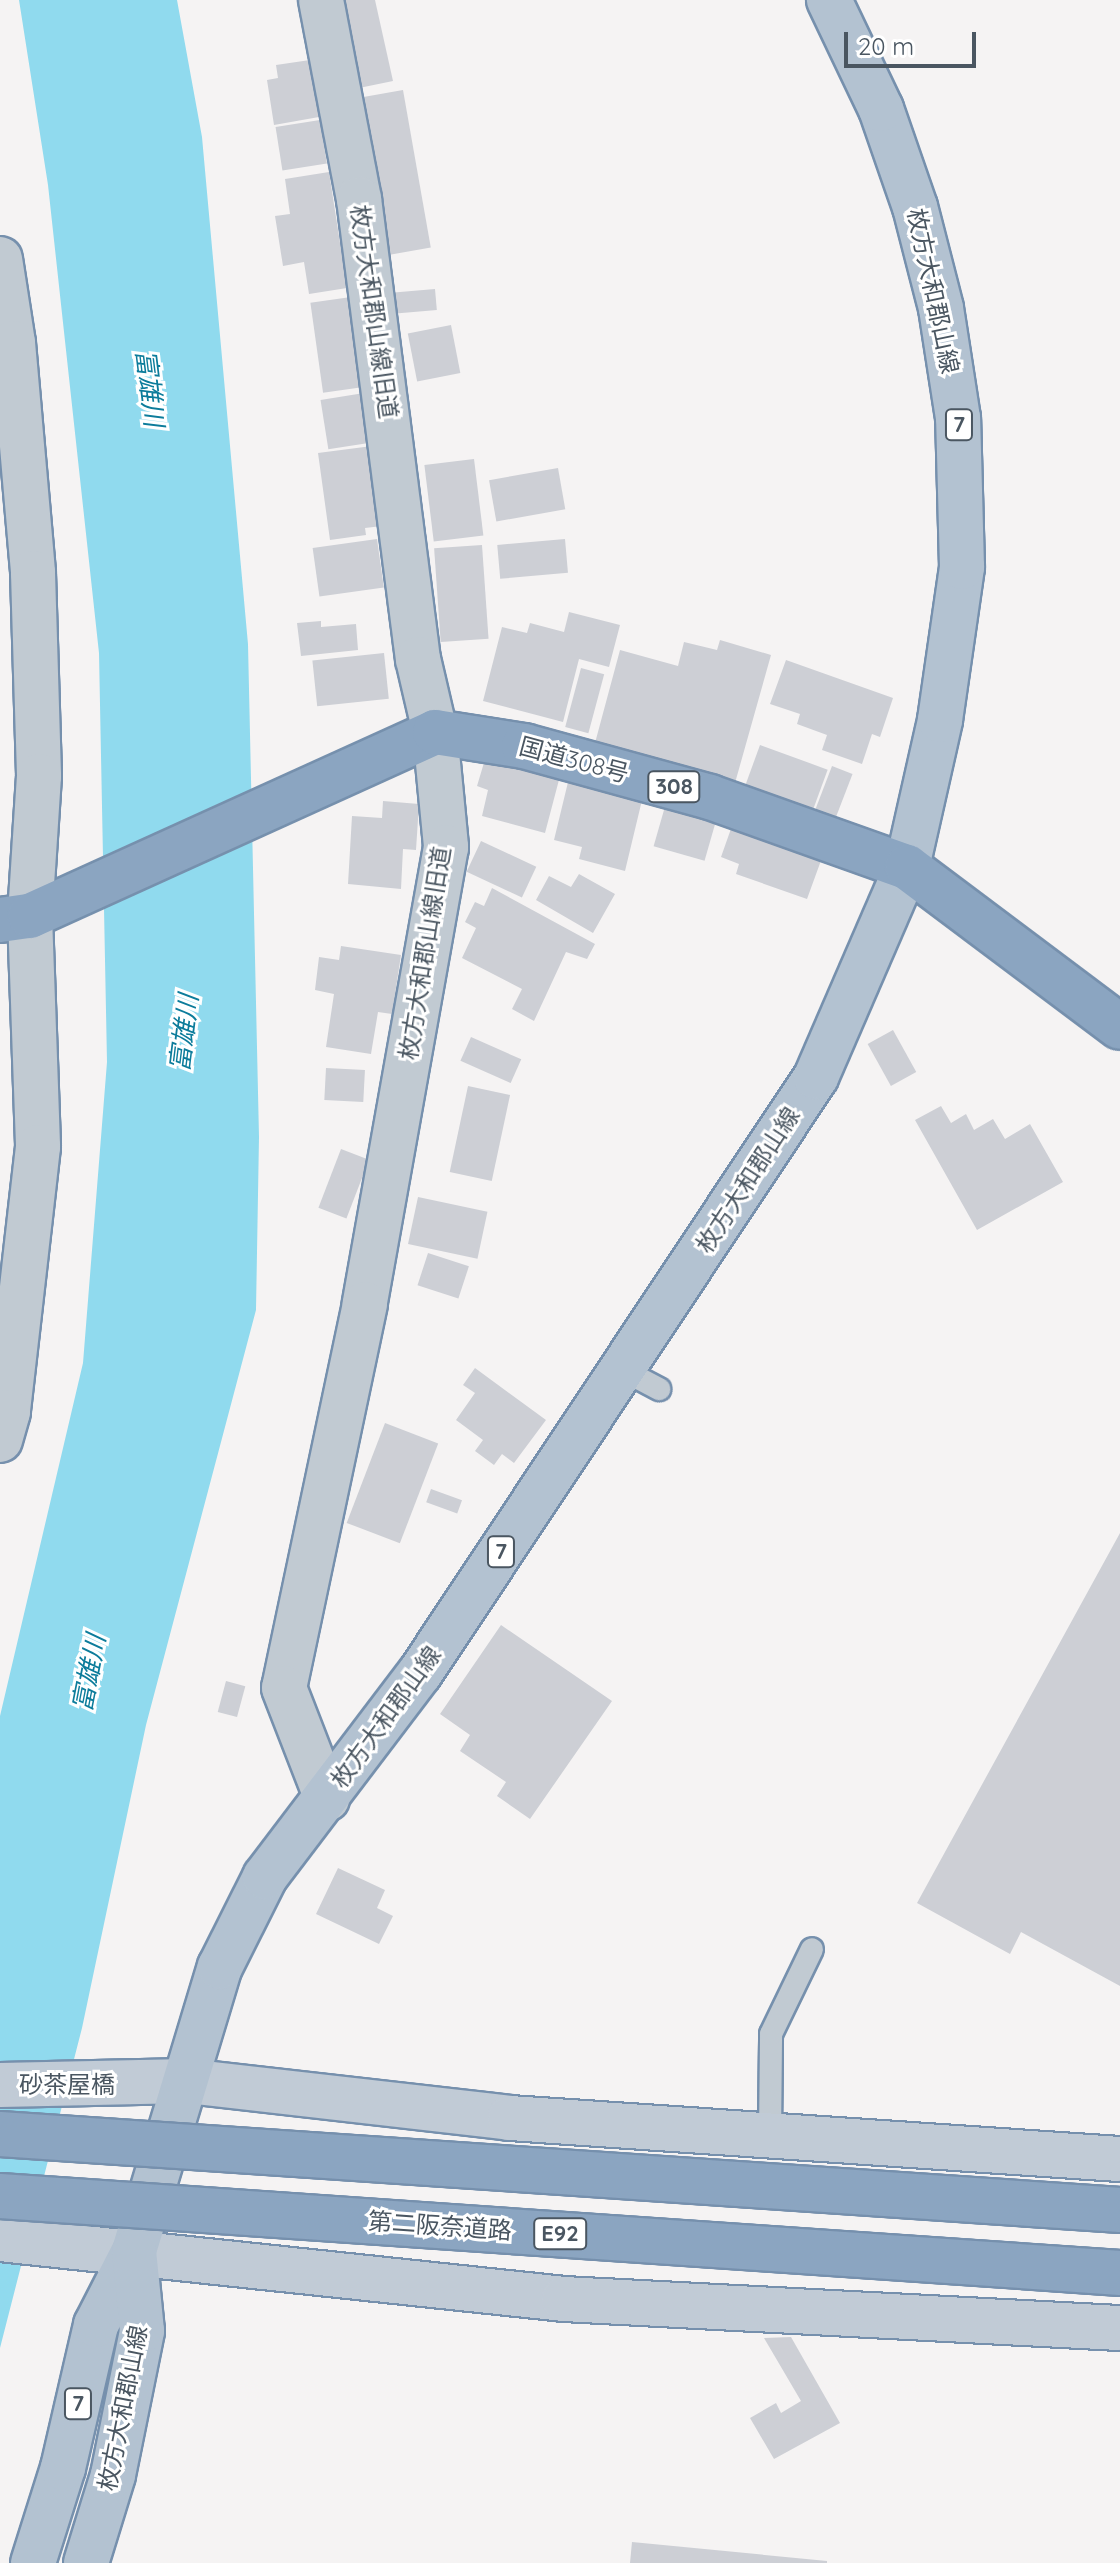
<!DOCTYPE html>
<html>
<head>
<meta charset="utf-8">
<style>
	body { margin:0 }
	#map { position:relative; width:1120px; height:2563px; overflow:hidden; background:#f5f3f3; font-family:Quicksand,"Noto Sans JP",sans-serif }
	div>[style] { position:absolute }
	.water>* { inset:0; background:#90daee }
	.building>* { inset:0; background:#cdcfd5; transform-origin:0 0 }
	.roads { filter:drop-shadow(2px 0 #7690ad) drop-shadow(-2px 0 #7690ad) drop-shadow(0 2px #7690ad) drop-shadow(0 -2px #7690ad) }
	.lane>* { height:22px; margin:-11px; padding:0 11px; transform-origin:11px; border-radius:11px; background:#c1cad2 }
	.street>* { height:44px; margin:-22px; padding:0 22px; transform-origin:22px; border-radius:22px; background:#c1cad2 }
	.secondary>* { height:44px; margin:-22px; padding:0 22px; transform-origin:22px; border-radius:22px; background:#c1cbd6 }
	.primary>* { height:44px; margin:-22px; padding:0 22px; transform-origin:22px; border-radius:22px; background:#b3c2d1 }
	.highway>* { height:44px; margin:-22px; padding:0 22px; transform-origin:22px; border-radius:22px; background:#8ba5c1 }
	.bridges { filter:drop-shadow(2px 0 #7690ad) drop-shadow(-2px 0 #7690ad) drop-shadow(0 2px #7690ad) drop-shadow(0 -2px #7690ad) }
	.highway-bridge>* { height:44px; margin:-22px; padding:0 22px; transform-origin:22px; border-radius:22px; background:#8ba5c1 }
	span { translate:-50% -50%; white-space:nowrap; text-align:center; line-height:1.15; -webkit-text-stroke:6px #fff; paint-order:stroke }
	.shield-label span { padding:2px 6px; background:#fff; border:2px solid; border-radius:6px; -webkit-text-stroke-width:0 }
	.shield-label { font-size:22px; color:#4a5661; font-weight:700 }
	.street-label { font-size:24px; color:#4a5661 }
	.water-label { font-size:26px; color:#0c7c9b; font-style:italic }
	.scale { position:absolute; left:844px; top:32px; width:132px; height:36px; box-sizing:border-box; border:4px solid #4a5661; border-top:0; padding-left:10px; font-size:24px; line-height:28px; white-space:nowrap; color:#4a5661; -webkit-text-stroke:6px #fff; paint-order:stroke }
</style>
</head>
<body>
<div id="map">
	<div class="water">
		<div style="clip-path:polygon(19px 0,177px 0,202px 137px,248px 644px,259px 1137px,256px 1310px,146px 1725px,82px 2028px,0 2348px,0 1716px,83px 1363px,107px 1062px,99px 653px,48px 185px)"></div>
	</div>
	<div class="building">
		<div style="clip-path:polygon(344px 0,375px 0,393px 81px,359px 88px)"></div>
		<div style="clip-path:polygon(310px 60px,319px 117px,274px 125px,267px 80px,278px 78px,276px 65px)"></div>
		<div style="left:403px;top:90px;width:160px;height:43px;rotate:80deg"></div>
		<div style="left:320px;top:120px;width:44px;height:45px;rotate:81deg"></div>
		<div style="clip-path:polygon(329px 172px,347px 288px,309px 294px,304px 262px,283px 266px,275px 216px,290px 214px,285px 179px)"></div>
		<div style="left:435px;top:289px;width:21px;height:41px;rotate:85deg"></div>
		<div style="left:351px;top:297px;width:91px;height:41px;rotate:82deg"></div>
		<div style="left:451px;top:325px;width:49px;height:44px;rotate:79deg"></div>
		<div style="left:364px;top:393px;width:50px;height:44px;rotate:81deg"></div>
		<div style="clip-path:polygon(372px 446px,382px 526px,365px 528px,366px 535px,330px 540px,318px 453px)"></div>
		<div style="left:474px;top:459px;width:77px;height:50px;rotate:83deg"></div>
		<div style="left:558px;top:468px;width:42px;height:70px;rotate:80deg"></div>
		<div style="left:377px;top:539px;width:49px;height:65px;rotate:82deg"></div>
		<div style="left:565px;top:539px;width:34px;height:68px;rotate:85deg"></div>
		<div style="left:482px;top:545px;width:94px;height:48px;rotate:86deg"></div>
		<div style="clip-path:polygon(569px 612px,620px 625px,609px 667px,579px 659px,563px 722px,483px 701px,502px 627px,527px 633px,530px 623px,564px 632px)"></div>
		<div style="clip-path:polygon(321px 621px,321px 627px,356px 624px,358px 650px,301px 656px,297px 623px)"></div>
		<div style="clip-path:polygon(720px 640px,771px 655px,735px 783px,595px 743px,620px 650px,678px 666px,684px 642px,717px 650px)"></div>
		<div style="left:384px;top:653px;width:46px;height:72px;rotate:84deg"></div>
		<div style="clip-path:polygon(786px 660px,893px 698px,880px 737px,872px 734px,862px 764px,822px 750px,827px 735px,797px 724px,800px 714px,770px 704px)"></div>
		<div style="left:581px;top:668px;width:24px;height:61px;rotate:15deg"></div>
		<div style="left:760px;top:745px;width:72px;height:42px;rotate:20deg"></div>
		<div style="clip-path:polygon(486px 756px,560px 776px,545px 833px,482px 816px,488px 790px,477px 786px)"></div>
		<div style="left:832px;top:766px;width:22px;height:47px;rotate:21deg"></div>
		<div style="clip-path:polygon(569px 778px,643px 796px,625px 871px,579px 859px,582px 847px,554px 840px)"></div>
		<div style="clip-path:polygon(383px 801px,419px 804px,416px 850px,403px 849px,401px 889px,348px 884px,352px 816px,382px 818px)"></div>
		<div style="left:666px;top:803px;width:53px;height:45px;rotate:16deg"></div>
		<div style="clip-path:polygon(733px 823px,823px 855px,807px 899px,736px 874px,739px 864px,721px 857px)"></div>
		<div style="left:481px;top:841px;width:61px;height:34px;rotate:25deg"></div>
		<div style="clip-path:polygon(579px 874px,615px 894px,593px 933px,536px 900px,549px 876px,571px 887px)"></div>
		<div style="clip-path:polygon(492px 888px,595px 944px,587px 959px,566px 952px,534px 1021px,512px 1009px,522px 989px,462px 958px,476px 928px,465px 922px,475px 902px,484px 906px)"></div>
		<div style="clip-path:polygon(341px 946px,401px 955px,392px 1014px,378px 1012px,371px 1054px,326px 1047px,334px 994px,315px 990px,319px 957px,339px 960px)"></div>
		<div style="left:893px;top:1030px;width:48px;height:29px;rotate:61deg"></div>
		<div style="left:471px;top:1037px;width:55px;height:26px;rotate:24deg"></div>
		<div style="left:326px;top:1068px;width:39px;height:32px;rotate:3deg"></div>
		<div style="left:468px;top:1086px;width:43px;height:88px;rotate:12deg"></div>
		<div style="clip-path:polygon(941px 1106px,951px 1123px,966px 1114px,974px 1130px,993px 1119px,1005px 1139px,1030px 1124px,1063px 1182px,977px 1230px,915px 1120px)"></div>
		<div style="left:341px;top:1149px;width:30px;height:63px;rotate:21deg"></div>
		<div style="left:418px;top:1197px;width:71px;height:48px;rotate:12deg"></div>
		<div style="left:428px;top:1253px;width:43px;height:34px;rotate:18deg"></div>
		<div style="clip-path:polygon(475px 1368px,546px 1420px,514px 1463px,502px 1454px,494px 1465px,475px 1451px,483px 1440px,456px 1420px,475px 1393px,463px 1385px)"></div>
		<div style="left:385px;top:1423px;width:57px;height:107px;rotate:21deg"></div>
		<div style="left:431px;top:1489px;width:33px;height:14px;rotate:20deg"></div>
		<div style="clip-path:polygon(1120px 1533px,1120px 1986px,1021px 1932px,1010px 1954px,917px 1903px)"></div>
		<div style="clip-path:polygon(501px 1625px,612px 1701px,530px 1819px,497px 1796px,506px 1782px,460px 1751px,470px 1735px,440px 1714px)"></div>
		<div style="left:226px;top:1681px;width:20px;height:32px;rotate:15deg"></div>
		<div style="clip-path:polygon(338px 1868px,385px 1890px,377px 1908px,393px 1916px,379px 1944px,316px 1914px)"></div>
		<div style="clip-path:polygon(791px 2337px,840px 2423px,774px 2459px,750px 2418px,776px 2403px,781px 2413px,801px 2401px,764px 2338px)"></div>
		<div style="clip-path:polygon(632px 2542px,827px 2561px,827px 2563px,630px 2563px)"></div>
	</div>
	<div class="roads">
		<div class="lane">
			<div style="left:623px;top:1370px;width:41px;rotate:27.8deg"></div>
			<div style="left:770px;top:2136px;width:102px;rotate:-89.4deg"></div>
			<div style="left:771px;top:2034px;width:94px;rotate:-64.2deg"></div>
		</div>
		<div class="street">
			<div style="left:321px;top:0;width:203px;rotate:79.2deg"></div>
			<div style="left:359px;top:199px;width:464px;rotate:82.7deg"></div>
			<div style="left:418px;top:659px;width:75px;rotate:76.9deg"></div>
			<div style="left:435px;top:732px;width:116px;rotate:84.5deg"></div>
			<div style="left:446px;top:847px;width:464px;rotate:100.1deg"></div>
			<div style="left:365px;top:1304px;width:392px;rotate:101.9deg"></div>
			<div style="left:284px;top:1688px;width:119px;rotate:68.8deg"></div>
			<div style="left:0;top:259px;width:85px;rotate:81.2deg"></div>
			<div style="left:13px;top:343px;width:231px;rotate:85deg"></div>
			<div style="left:33px;top:573px;width:203px;rotate:88.3deg"></div>
			<div style="left:39px;top:776px;width:140px;rotate:93.7deg"></div>
			<div style="left:30px;top:916px;width:231px;rotate:88deg"></div>
			<div style="left:38px;top:1147px;width:267px;rotate:96.5deg"></div>
			<div style="left:8px;top:1412px;width:29px;rotate:106deg"></div>
		</div>
		<div class="secondary">
			<div style="left:0;top:2085px;width:187px;rotate:-1.2deg"></div>
			<div style="left:187px;top:2081px;width:325px;rotate:6.5deg"></div>
			<div style="left:510px;top:2118px;width:611px;rotate:3.85deg"></div>
			<div style="left:0;top:2239px;width:567px;rotate:6.07deg"></div>
			<div style="left:564px;top:2299px;width:557px;rotate:2.99deg"></div>
		</div>
		<div class="primary">
			<div style="left:33px;top:2563px;width:100px;rotate:-72.5deg"></div>
			<div style="left:63px;top:2468px;width:147px;rotate:-77deg"></div>
			<div style="left:96px;top:2325px;width:83px;rotate:-62.8deg"></div>
			<div style="left:134px;top:2251px;width:297px;rotate:-73.2deg"></div>
			<div style="left:220px;top:1967px;width:101px;rotate:-63.4deg"></div>
			<div style="left:265px;top:1877px;width:256px;rotate:-52.8deg"></div>
			<div style="left:420px;top:1673px;width:716px;rotate:-56.4deg"></div>
			<div style="left:816px;top:1077px;width:229px;rotate:-66.6deg"></div>
			<div style="left:907px;top:867px;width:151px;rotate:-77.3deg"></div>
			<div style="left:940px;top:720px;width:155px;rotate:-81.8deg"></div>
			<div style="left:962px;top:567px;width:149px;rotate:-91.5deg"></div>
			<div style="left:958px;top:418px;width:111px;rotate:-98.8deg"></div>
			<div style="left:941px;top:308px;width:104px;rotate:-104.4deg"></div>
			<div style="left:915px;top:207px;width:104px;rotate:-109.1deg"></div>
			<div style="left:881px;top:109px;width:121px;rotate:-115.5deg"></div>
			<div style="left:86px;top:2563px;width:92px;rotate:-72.9deg"></div>
			<div style="left:113px;top:2475px;width:147px;rotate:-78.6deg"></div>
			<div style="left:142px;top:2331px;width:80px;rotate:-95.7deg"></div>
		</div>
		<div class="highway">
			<div style="left:0;top:920px;width:30px;rotate:-8deg"></div>
			<div style="left:30px;top:916px;width:445px;rotate:-24.4deg"></div>
			<div style="left:435px;top:732px;width:90px;rotate:8.9deg"></div>
			<div style="left:524px;top:746px;width:193px;rotate:15.3deg"></div>
			<div style="left:710px;top:797px;width:209px;rotate:19.6deg"></div>
			<div style="left:907px;top:867px;width:266px;rotate:36.9deg"></div>
		</div>
	</div>
	<div class="bridges">
		<div class="highway-bridge">
			<div style="left:0;top:2134px;width:1123px;rotate:3.88deg"></div>
			<div style="left:0;top:2196px;width:1123px;rotate:3.93deg"></div>
		</div>
	</div>
	<div class="shield-label">
		<span style="left:959px;top:425px">7</span>
		<span style="left:674px;top:787px">308</span>
		<span style="left:501px;top:1552px">7</span>
		<span style="left:560px;top:2234px">E92</span>
		<span style="left:78px;top:2404px">7</span>
	</div>
	<div class="street-label">
		<span style="left:933px;top:291px;rotate:78deg">枚方大和郡山線</span>
		<span style="left:374px;top:312px;rotate:82deg">枚方大和郡山線旧道</span>
		<span style="left:574px;top:760px;rotate:15deg">国道308号</span>
		<span style="left:425px;top:953px;rotate:-81deg">枚方大和郡山線旧道</span>
		<span style="left:748px;top:1180px;rotate:-57deg">枚方大和郡山線</span>
		<span style="left:386px;top:1717px;rotate:-54deg">枚方大和郡山線</span>
		<span style="left:67px;top:2085px">砂茶屋橋</span>
		<span style="left:440px;top:2226px;rotate:4deg">第二阪奈道路</span>
		<span style="left:123px;top:2408px;rotate:-79deg">枚方大和郡山線</span>
	</div>
	<div class="water-label">
		<span style="left:150px;top:388px;rotate:83deg">富雄川</span>
		<span style="left:184px;top:1033px;rotate:-83deg">富雄川</span>
		<span style="left:89px;top:1673px;rotate:-79deg">富雄川</span>
	</div>
	<div class="scale">20 m</div>
</div>
</body>
</html>
